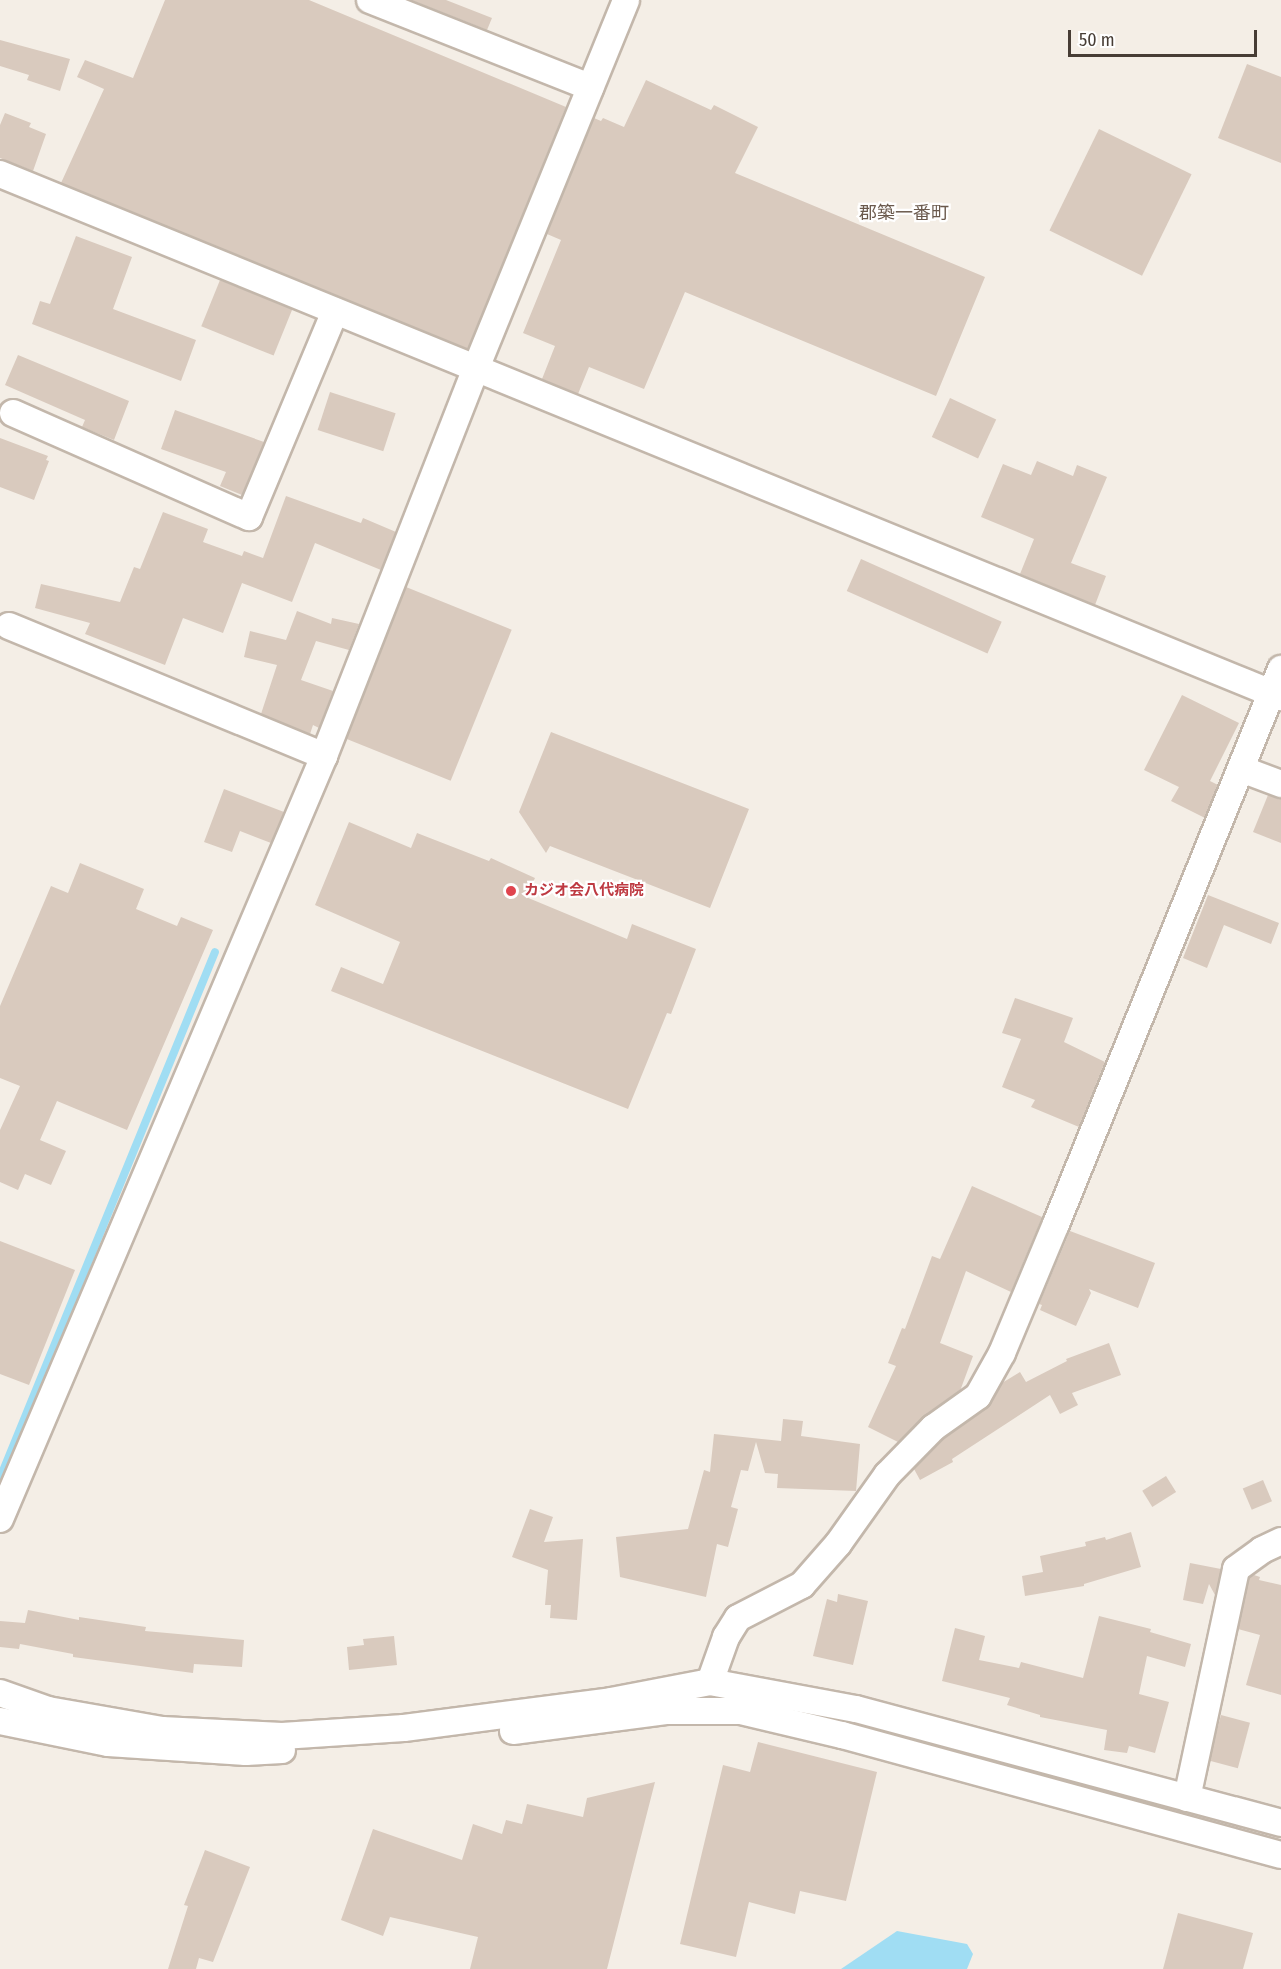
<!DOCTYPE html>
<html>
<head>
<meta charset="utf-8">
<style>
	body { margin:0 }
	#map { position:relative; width:1281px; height:1969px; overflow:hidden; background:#f4eee6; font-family:"Fira Sans Condensed","Noto Sans JP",sans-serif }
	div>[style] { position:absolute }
	.water>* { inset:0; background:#a0ddf3 }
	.stream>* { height:8px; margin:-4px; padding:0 4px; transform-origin:4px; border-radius:4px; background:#a0ddf3 }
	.building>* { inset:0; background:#d9cabe; transform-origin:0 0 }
	.roads { filter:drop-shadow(2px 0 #c3b7ab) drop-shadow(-2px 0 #c3b7ab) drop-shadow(0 2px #c3b7ab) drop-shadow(0 -2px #c3b7ab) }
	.minor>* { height:26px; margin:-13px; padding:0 13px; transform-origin:13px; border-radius:13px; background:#fff }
	.dots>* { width:16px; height:16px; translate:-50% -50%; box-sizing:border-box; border:3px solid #fff; border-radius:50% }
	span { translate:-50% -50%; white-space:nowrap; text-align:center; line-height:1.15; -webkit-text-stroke:4.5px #fff; paint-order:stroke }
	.health-label { font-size:15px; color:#be3a42; font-weight:700 }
	.left { translate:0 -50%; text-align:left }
	.quarter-label { font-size:18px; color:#6a594c }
	.scale { position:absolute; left:1068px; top:30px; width:189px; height:27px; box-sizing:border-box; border:3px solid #473d35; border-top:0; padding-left:8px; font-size:18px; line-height:21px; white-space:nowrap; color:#473d35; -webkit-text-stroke:4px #fff; paint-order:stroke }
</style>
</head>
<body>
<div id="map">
	<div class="water">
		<div style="clip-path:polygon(897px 1931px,967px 1944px,973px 1954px,967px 1969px,841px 1969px)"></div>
	</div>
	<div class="stream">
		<div style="left:0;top:1478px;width:568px;rotate:-67.77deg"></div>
	</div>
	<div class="building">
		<div style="clip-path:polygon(165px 0,309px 0,566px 107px,468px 349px,61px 183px,104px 89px,77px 77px,85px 60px,133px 78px)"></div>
		<div style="clip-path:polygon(411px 0,446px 0,492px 18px,487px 30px)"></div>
		<div style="clip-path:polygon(0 40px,70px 59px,60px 91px,27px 80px,29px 75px,0 66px)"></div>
		<div style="clip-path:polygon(1247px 64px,1281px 77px,1281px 163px,1218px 138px)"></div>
		<div style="clip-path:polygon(646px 80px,711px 110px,714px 105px,758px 127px,735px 173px,985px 277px,936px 396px,685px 292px,644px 389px,589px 367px,578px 394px,542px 379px,555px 346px,523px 333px,561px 240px,547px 234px,594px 118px,601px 121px,603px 118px,624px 127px)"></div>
		<div style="clip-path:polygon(5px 113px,31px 123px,29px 127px,46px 134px,33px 171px,0 158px,0 125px)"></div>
		<div style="left:1099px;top:129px;width:103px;height:113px;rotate:26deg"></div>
		<div style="clip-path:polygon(76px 236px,132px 257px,113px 309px,196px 340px,181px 381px,32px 324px,40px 301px,50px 304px)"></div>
		<div style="left:220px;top:280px;width:78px;height:50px;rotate:22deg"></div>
		<div style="clip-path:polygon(18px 355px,129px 401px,114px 440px,82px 427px,85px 420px,5px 385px)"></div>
		<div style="left:330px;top:392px;width:69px;height:40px;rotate:18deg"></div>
		<div style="left:950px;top:398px;width:51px;height:43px;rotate:25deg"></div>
		<div style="clip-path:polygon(175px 410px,264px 442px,242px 495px,220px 486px,226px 472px,161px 449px)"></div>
		<div style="clip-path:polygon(0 438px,48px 456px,46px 460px,49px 461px,34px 500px,0 487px)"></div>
		<div style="clip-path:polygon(1037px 461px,1073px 476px,1077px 465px,1107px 477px,1071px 563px,1106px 576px,1095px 605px,1020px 574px,1034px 539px,981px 517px,1003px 464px,1031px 475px)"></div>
		<div style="clip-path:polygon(286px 496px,361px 523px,363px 518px,396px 532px,381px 570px,315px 543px,292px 602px,242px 583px,223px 633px,183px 618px,165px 665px,85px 634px,90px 623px,35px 608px,41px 584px,120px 602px,134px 567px,140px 569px,163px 512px,208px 529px,203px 542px,242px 556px,244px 551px,263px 558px)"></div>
		<div style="left:861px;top:559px;width:154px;height:35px;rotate:24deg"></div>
		<div style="left:406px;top:587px;width:114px;height:163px;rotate:22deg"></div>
		<div style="clip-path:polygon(297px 611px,331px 624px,332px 618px,359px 624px,349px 650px,316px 641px,301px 680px,333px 691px,319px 728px,313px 725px,310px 734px,261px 714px,277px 665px,244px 657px,250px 631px,286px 640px)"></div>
		<div style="clip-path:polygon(1182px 695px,1239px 723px,1210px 781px,1218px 785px,1205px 818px,1171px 801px,1179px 787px,1144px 770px)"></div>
		<div style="clip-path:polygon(551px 732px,749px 809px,710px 908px,550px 846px,546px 853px,519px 812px)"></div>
		<div style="clip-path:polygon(224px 789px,284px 812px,271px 843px,240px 831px,232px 852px,204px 842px)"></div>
		<div style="clip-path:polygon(1268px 795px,1281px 799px,1281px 843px,1253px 832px)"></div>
		<div style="clip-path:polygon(349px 822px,411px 848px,417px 833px,489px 861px,491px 858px,535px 878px,526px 897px,627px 939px,632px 924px,696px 949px,671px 1014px,667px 1013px,628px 1109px,331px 991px,341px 967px,383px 984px,400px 942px,315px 905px)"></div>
		<div style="clip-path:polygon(80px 863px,144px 889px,136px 909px,177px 926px,181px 917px,213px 930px,127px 1130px,57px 1101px,40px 1140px,66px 1151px,51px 1185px,25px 1174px,18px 1190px,0 1182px,0 1130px,20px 1086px,0 1078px,0 1006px,51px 886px,68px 893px)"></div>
		<div style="clip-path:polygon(1208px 895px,1279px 923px,1271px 944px,1224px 925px,1207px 968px,1183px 958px)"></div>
		<div style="clip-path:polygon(1015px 998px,1073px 1018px,1064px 1042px,1105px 1062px,1079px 1127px,1031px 1107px,1035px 1100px,1002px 1087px,1021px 1039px,1002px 1033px)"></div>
		<div style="clip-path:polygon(972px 1186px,1042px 1217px,1041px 1220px,1011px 1292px,966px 1271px,940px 1343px,973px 1356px,960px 1391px,924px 1416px,898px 1442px,868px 1427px,896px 1366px,888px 1363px,902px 1328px,905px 1329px,932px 1256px,940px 1259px)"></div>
		<div style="clip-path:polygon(1070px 1231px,1155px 1263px,1138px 1308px,1089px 1289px,1091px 1293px,1076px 1326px,1040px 1310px,1042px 1305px,1039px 1304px)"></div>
		<div style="clip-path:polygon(0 1241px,75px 1270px,29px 1385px,0 1374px)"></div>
		<div style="clip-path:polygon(1109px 1343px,1121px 1375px,1072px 1393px,1078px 1405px,1060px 1414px,1050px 1395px,952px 1459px,953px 1462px,920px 1480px,914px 1469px,943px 1439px,987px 1408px,1002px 1383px,1020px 1372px,1026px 1382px,1067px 1361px,1066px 1359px)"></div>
		<div style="clip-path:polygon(783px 1419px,803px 1421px,801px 1436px,860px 1444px,856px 1491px,777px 1488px,778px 1474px,765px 1473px,756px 1442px,748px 1471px,741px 1470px,731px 1507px,738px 1509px,728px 1547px,717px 1544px,706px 1597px,620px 1577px,616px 1537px,688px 1529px,704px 1470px,710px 1472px,714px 1434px,781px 1441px)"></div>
		<div style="left:1166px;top:1476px;width:19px;height:28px;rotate:58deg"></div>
		<div style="left:1263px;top:1480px;width:23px;height:22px;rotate:67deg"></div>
		<div style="clip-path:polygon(530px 1509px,553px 1517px,544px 1542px,583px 1539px,577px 1620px,550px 1618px,551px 1605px,545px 1605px,548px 1570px,512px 1557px)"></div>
		<div style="clip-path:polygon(1131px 1532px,1141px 1567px,1084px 1584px,1084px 1586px,1025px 1596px,1022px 1576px,1043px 1572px,1040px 1556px,1086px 1546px,1085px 1542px,1105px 1537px,1106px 1540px)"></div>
		<div style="clip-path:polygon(1190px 1563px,1221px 1569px,1215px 1595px,1209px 1584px,1203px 1604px,1183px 1600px)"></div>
		<div style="clip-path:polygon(1254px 1575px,1260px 1577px,1259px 1580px,1281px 1585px,1281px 1695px,1246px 1685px,1260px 1635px,1238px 1629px,1249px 1578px)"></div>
		<div style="clip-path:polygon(838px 1594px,868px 1601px,853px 1665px,813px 1656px,827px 1599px,837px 1602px)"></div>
		<div style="clip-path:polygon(28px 1610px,79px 1620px,79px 1617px,146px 1627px,145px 1631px,244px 1640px,242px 1667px,194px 1664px,193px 1673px,73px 1657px,73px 1654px,20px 1644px,19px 1649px,0 1647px,0 1621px,25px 1623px)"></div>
		<div style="clip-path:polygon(1099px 1616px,1151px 1629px,1150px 1632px,1191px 1644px,1185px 1667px,1147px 1656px,1139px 1694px,1169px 1702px,1155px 1753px,1129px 1746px,1127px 1753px,1104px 1750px,1107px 1730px,1040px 1717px,1040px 1715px,1007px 1705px,1010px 1698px,942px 1681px,955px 1628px,985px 1636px,979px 1660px,1019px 1668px,1021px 1662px,1083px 1678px)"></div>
		<div style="clip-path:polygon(394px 1636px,397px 1665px,349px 1670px,347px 1647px,364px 1645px,363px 1639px)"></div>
		<div style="left:1221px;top:1715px;width:30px;height:47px;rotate:15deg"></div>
		<div style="clip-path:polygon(758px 1742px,877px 1772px,846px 1901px,800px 1891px,795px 1914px,749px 1902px,736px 1957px,680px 1944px,723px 1765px,750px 1772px)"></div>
		<div style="clip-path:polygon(655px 1782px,607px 1969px,470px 1969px,478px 1937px,390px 1917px,383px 1936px,341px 1920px,373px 1829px,462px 1860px,473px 1824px,502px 1834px,506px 1820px,522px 1824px,527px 1804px,583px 1817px,587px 1798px)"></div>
		<div style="clip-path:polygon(205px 1850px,250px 1867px,213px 1962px,199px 1958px,196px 1969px,168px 1969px,188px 1906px,184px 1905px)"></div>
		<div style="clip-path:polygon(1178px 1913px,1253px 1933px,1243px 1969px,1163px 1969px)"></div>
	</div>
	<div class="roads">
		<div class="minor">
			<div style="left:370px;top:0;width:237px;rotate:21.6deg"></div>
			<div style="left:0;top:174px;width:1384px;rotate:22.21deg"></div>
			<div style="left:13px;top:413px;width:258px;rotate:23.8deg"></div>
			<div style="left:249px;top:517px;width:223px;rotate:-67.3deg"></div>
			<div style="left:9px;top:626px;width:341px;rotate:22.4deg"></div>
			<div style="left:1241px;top:769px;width:43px;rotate:20.6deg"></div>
			<div style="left:0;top:1519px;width:829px;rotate:-66.99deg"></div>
			<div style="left:324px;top:756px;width:417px;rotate:-68.6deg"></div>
			<div style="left:476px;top:368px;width:397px;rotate:-67.8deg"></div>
			<div style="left:710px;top:1682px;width:48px;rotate:-70.4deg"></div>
			<div style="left:726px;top:1637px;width:22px;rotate:-58deg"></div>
			<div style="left:738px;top:1618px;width:72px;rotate:-27.3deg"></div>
			<div style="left:802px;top:1585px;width:55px;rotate:-48.7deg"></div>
			<div style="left:838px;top:1544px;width:85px;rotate:-54.6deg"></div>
			<div style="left:887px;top:1475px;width:66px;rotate:-45.6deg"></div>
			<div style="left:933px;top:1428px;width:55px;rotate:-35.4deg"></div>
			<div style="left:978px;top:1396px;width:49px;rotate:-60.8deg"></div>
			<div style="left:1002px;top:1353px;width:140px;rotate:-67.3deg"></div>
			<div style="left:1056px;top:1224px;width:599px;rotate:-67.93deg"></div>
			<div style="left:0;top:1693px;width:51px;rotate:19.5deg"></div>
			<div style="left:48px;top:1710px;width:116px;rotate:10deg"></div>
			<div style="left:162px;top:1730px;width:120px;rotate:2.9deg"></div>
			<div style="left:282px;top:1736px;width:122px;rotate:-3.8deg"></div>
			<div style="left:404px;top:1728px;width:209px;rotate:-7.4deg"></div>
			<div style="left:611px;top:1701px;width:101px;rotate:-10.9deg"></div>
			<div style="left:710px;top:1682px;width:148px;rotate:10.5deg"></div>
			<div style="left:856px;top:1709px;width:440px;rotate:15deg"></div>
			<div style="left:0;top:1721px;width:110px;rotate:11.5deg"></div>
			<div style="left:108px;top:1743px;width:138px;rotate:3.7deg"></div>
			<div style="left:246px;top:1752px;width:36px;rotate:-3deg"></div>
			<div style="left:513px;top:1731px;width:156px;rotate:-7.4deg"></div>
			<div style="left:668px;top:1711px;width:73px"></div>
			<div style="left:741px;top:1711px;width:104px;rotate:13.4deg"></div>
			<div style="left:842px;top:1735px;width:455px;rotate:15.3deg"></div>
			<div style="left:1187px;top:1798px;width:234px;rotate:-77.9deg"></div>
			<div style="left:1236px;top:1569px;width:32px;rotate:-36deg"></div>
			<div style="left:1262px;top:1550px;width:21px;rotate:-25deg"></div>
		</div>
	</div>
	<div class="dots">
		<div style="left:511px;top:891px;background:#e0444e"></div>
	</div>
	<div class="health-label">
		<span class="left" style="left:524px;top:891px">カジオ会八代病院</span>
	</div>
	<div class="quarter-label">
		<span style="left:904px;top:213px">郡築一番町</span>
	</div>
	<div class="scale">50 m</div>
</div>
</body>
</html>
